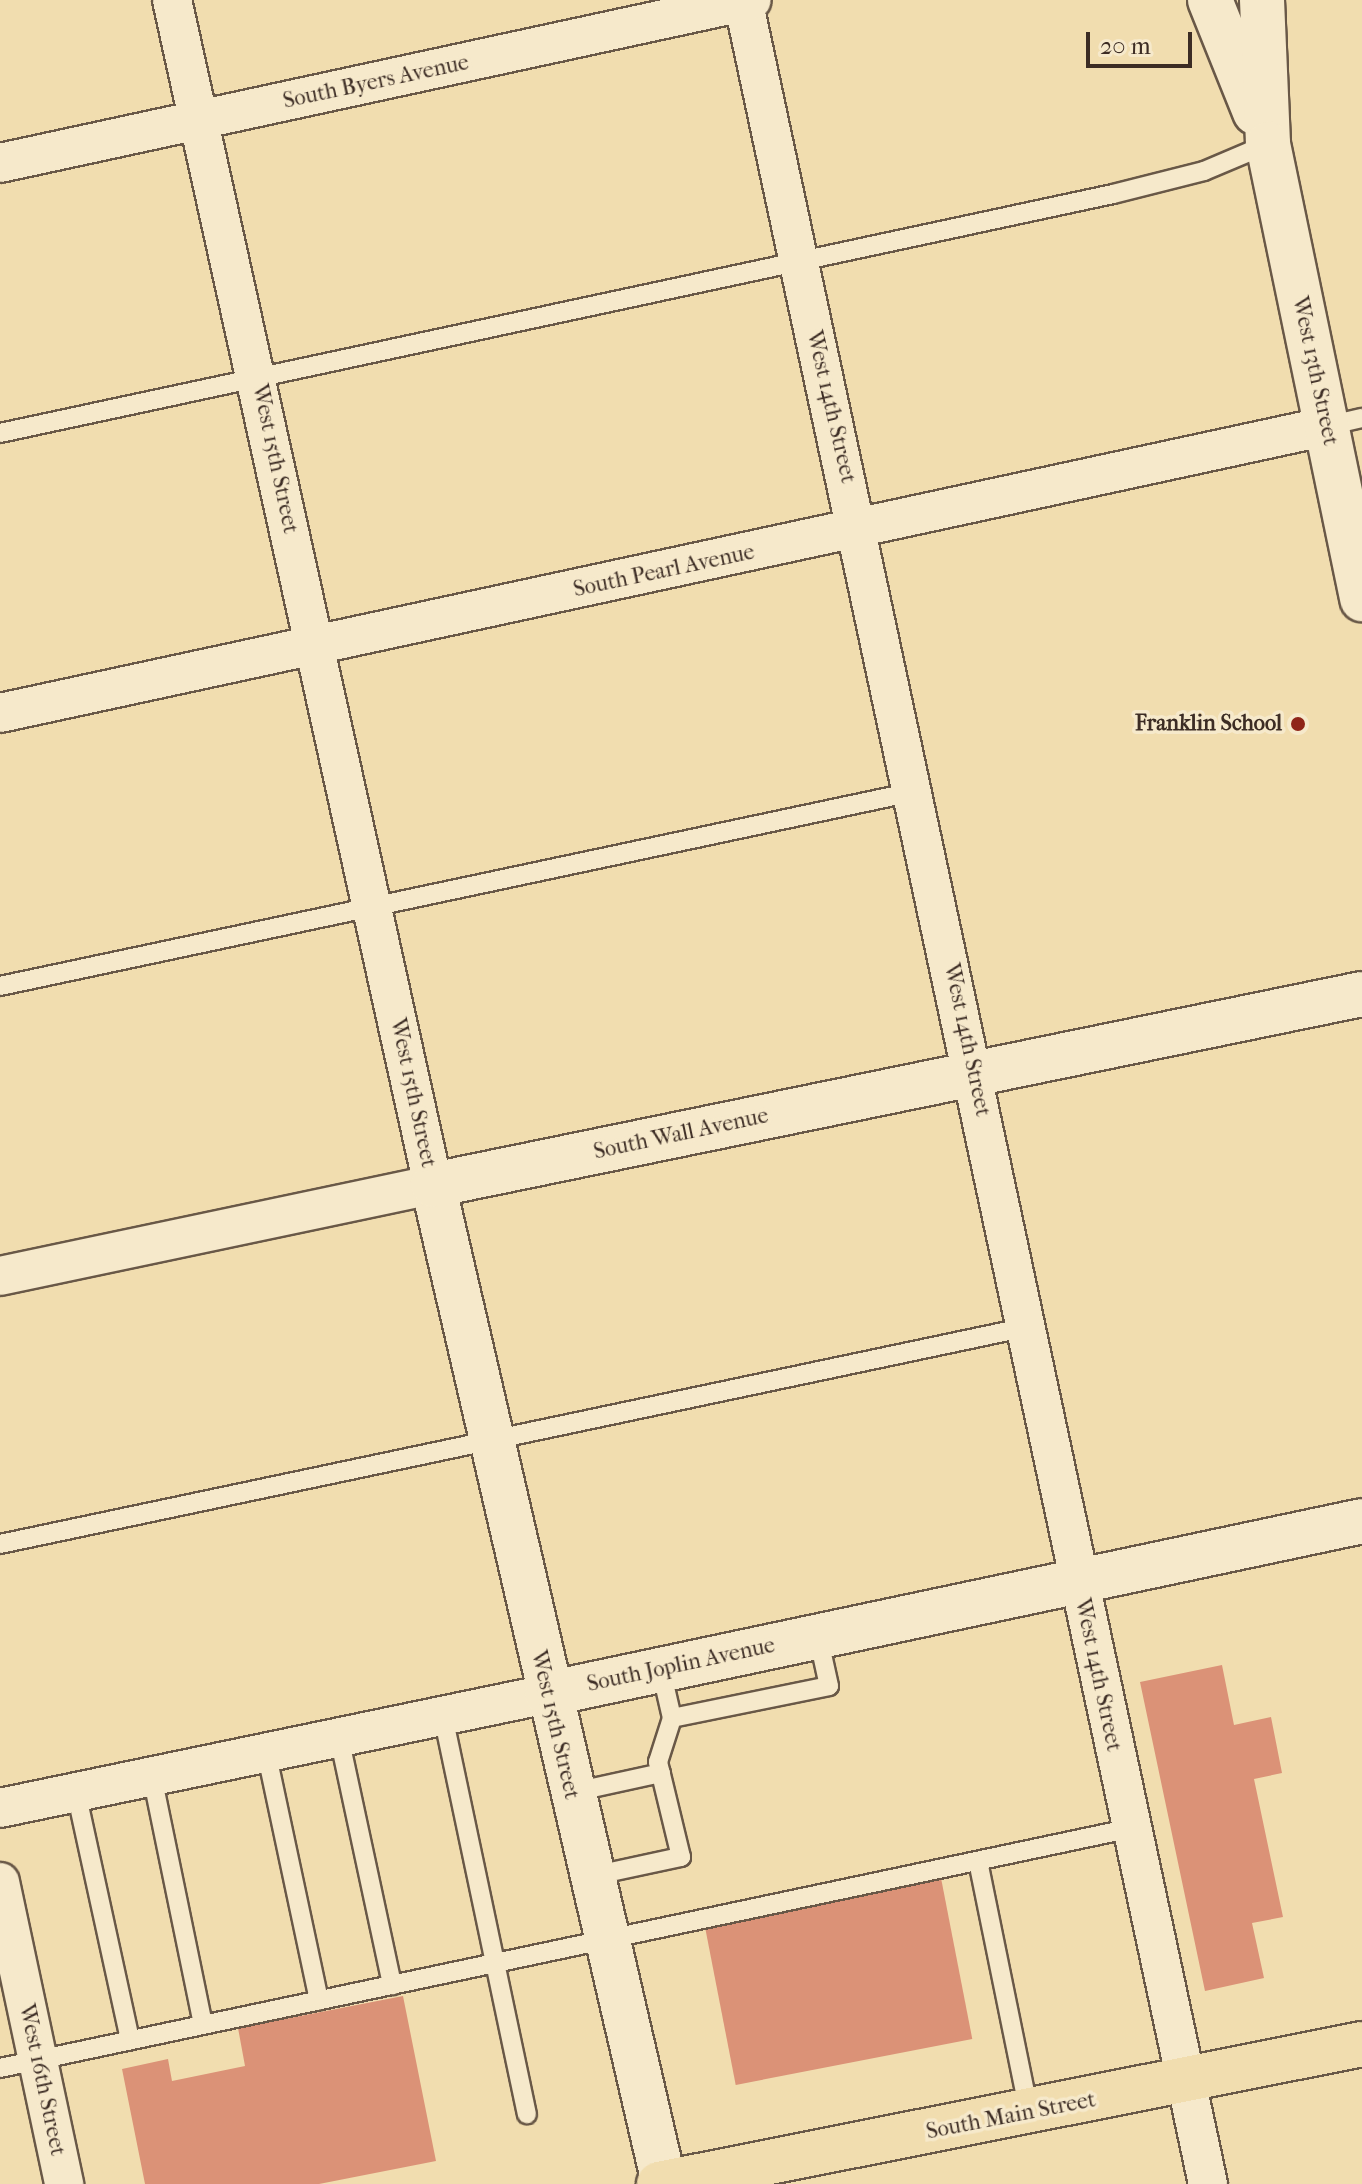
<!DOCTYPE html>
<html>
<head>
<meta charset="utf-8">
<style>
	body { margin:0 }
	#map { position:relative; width:1362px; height:2184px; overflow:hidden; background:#f1ddaf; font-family:"IM FELL French Canon",serif }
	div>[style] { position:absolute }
	.building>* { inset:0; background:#db9277; transform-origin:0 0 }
	.roads { filter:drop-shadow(2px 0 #695847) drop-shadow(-2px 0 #695847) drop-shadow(0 2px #695847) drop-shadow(0 -2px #695847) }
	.service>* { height:18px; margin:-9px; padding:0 9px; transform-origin:9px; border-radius:9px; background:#f6e9cb }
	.minor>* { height:38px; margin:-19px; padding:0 19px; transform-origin:19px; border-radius:19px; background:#f6e9cb }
	.tertiary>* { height:44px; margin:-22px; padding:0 22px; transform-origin:22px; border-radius:22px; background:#f6e9cb }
	.primary>* { height:44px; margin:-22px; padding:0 22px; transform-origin:22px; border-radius:22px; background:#f1ddaf }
	.dots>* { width:22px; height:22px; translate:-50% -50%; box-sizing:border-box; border:4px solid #f6e9cb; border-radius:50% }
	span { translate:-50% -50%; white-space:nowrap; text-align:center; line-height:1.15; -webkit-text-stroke:7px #f6e9cb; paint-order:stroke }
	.street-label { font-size:22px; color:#3c2c24 }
	.poi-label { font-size:22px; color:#3c2c24; font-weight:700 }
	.right { translate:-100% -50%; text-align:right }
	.scale { position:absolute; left:1086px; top:32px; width:106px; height:36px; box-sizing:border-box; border:4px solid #3c2c24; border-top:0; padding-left:10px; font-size:24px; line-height:28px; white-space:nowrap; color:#3c2c24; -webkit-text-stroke:6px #f6e9cb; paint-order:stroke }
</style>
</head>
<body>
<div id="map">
	<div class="building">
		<div style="clip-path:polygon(1222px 1665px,1234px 1725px,1271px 1717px,1282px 1773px,1254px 1779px,1283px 1917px,1252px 1923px,1264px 1978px,1205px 1991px,1140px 1682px)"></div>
		<div style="left:941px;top:1878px;width:164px;height:241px;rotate:79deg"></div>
		<div style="clip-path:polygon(403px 1996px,436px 2161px,319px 2184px,145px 2184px,122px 2069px,168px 2059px,172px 2081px,245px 2066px,238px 2028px)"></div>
	</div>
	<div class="roads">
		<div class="service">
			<div style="left:1327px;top:426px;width:36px;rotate:-13deg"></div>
			<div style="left:0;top:433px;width:1138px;rotate:-12.12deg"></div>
			<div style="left:1113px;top:194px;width:94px;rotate:-14.2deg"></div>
			<div style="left:1204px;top:171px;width:69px;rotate:-22.9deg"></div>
			<div style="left:0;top:986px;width:933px;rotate:-12deg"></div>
			<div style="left:0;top:1544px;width:1050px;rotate:-11.93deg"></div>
			<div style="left:661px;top:1670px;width:49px;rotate:77.1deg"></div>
			<div style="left:443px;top:1716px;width:407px;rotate:78.1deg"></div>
			<div style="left:339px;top:1737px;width:254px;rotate:77.9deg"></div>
			<div style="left:266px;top:1751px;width:255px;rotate:78deg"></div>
			<div style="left:152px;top:1776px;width:254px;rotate:78.4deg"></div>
			<div style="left:76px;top:1792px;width:254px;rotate:77.7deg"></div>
			<div style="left:574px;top:1792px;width:89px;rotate:-12.3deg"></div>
			<div style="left:978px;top:1861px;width:256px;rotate:78.5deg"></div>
			<div style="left:592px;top:1876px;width:91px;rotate:-12.1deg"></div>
			<div style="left:681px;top:1857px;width:98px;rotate:-103.6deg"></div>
			<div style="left:658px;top:1762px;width:46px;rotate:-72.3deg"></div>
			<div style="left:672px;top:1718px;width:160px;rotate:-11.5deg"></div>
			<div style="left:829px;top:1686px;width:51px;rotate:-102.4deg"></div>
			<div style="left:0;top:2068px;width:1157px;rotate:-11.97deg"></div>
		</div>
		<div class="minor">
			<div style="left:743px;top:0;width:2233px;rotate:77.98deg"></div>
			<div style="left:0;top:163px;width:769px;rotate:-12.23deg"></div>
			<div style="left:0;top:713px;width:1358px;rotate:-12.2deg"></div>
			<div style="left:0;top:1276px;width:442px;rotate:-11.9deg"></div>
			<div style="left:433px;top:1185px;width:1213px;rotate:-102.42deg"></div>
			<div style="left:0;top:1808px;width:559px;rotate:-11.77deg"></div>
			<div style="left:0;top:1882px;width:309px;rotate:78deg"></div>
		</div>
		<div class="tertiary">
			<div style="left:1210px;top:0;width:121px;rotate:68.1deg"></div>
			<div style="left:1262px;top:0;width:144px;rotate:87.6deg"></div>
			<div style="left:1268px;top:144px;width:465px;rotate:78.3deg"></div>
			<div style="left:547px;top:1694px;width:833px;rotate:-11.98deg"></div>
			<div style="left:664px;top:2183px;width:1024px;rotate:-103.03deg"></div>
			<div style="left:433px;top:1185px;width:948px;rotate:-11.62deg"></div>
		</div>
		<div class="primary">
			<div style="left:659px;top:2184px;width:717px;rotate:-11.26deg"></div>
		</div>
	</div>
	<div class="dots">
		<div style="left:1298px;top:724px;background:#8f2418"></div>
	</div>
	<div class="street-label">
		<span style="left:376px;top:82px;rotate:-12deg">South Byers Avenue</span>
		<span style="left:1315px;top:371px;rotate:78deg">West 13th Street</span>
		<span style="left:831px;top:407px;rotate:77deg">West 14th Street</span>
		<span style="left:275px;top:459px;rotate:78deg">West 15th Street</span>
		<span style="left:664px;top:571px;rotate:-12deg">South Pearl Avenue</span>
		<span style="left:967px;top:1040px;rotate:78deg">West 14th Street</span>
		<span style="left:413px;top:1093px;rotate:78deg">West 15th Street</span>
		<span style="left:681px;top:1134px;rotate:-12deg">South Wall Avenue</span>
		<span style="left:681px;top:1665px;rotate:-12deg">South Joplin Avenue</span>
		<span style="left:1098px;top:1675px;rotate:78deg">West 14th Street</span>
		<span style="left:555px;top:1725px;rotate:77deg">West 15th Street</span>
		<span style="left:42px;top:2080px;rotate:78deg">West 16th Street</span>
		<span style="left:1011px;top:2116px;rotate:-11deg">South Main Street</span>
	</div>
	<div class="poi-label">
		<span class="right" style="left:1282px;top:724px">Franklin School</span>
	</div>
	<div class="scale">20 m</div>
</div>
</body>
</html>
